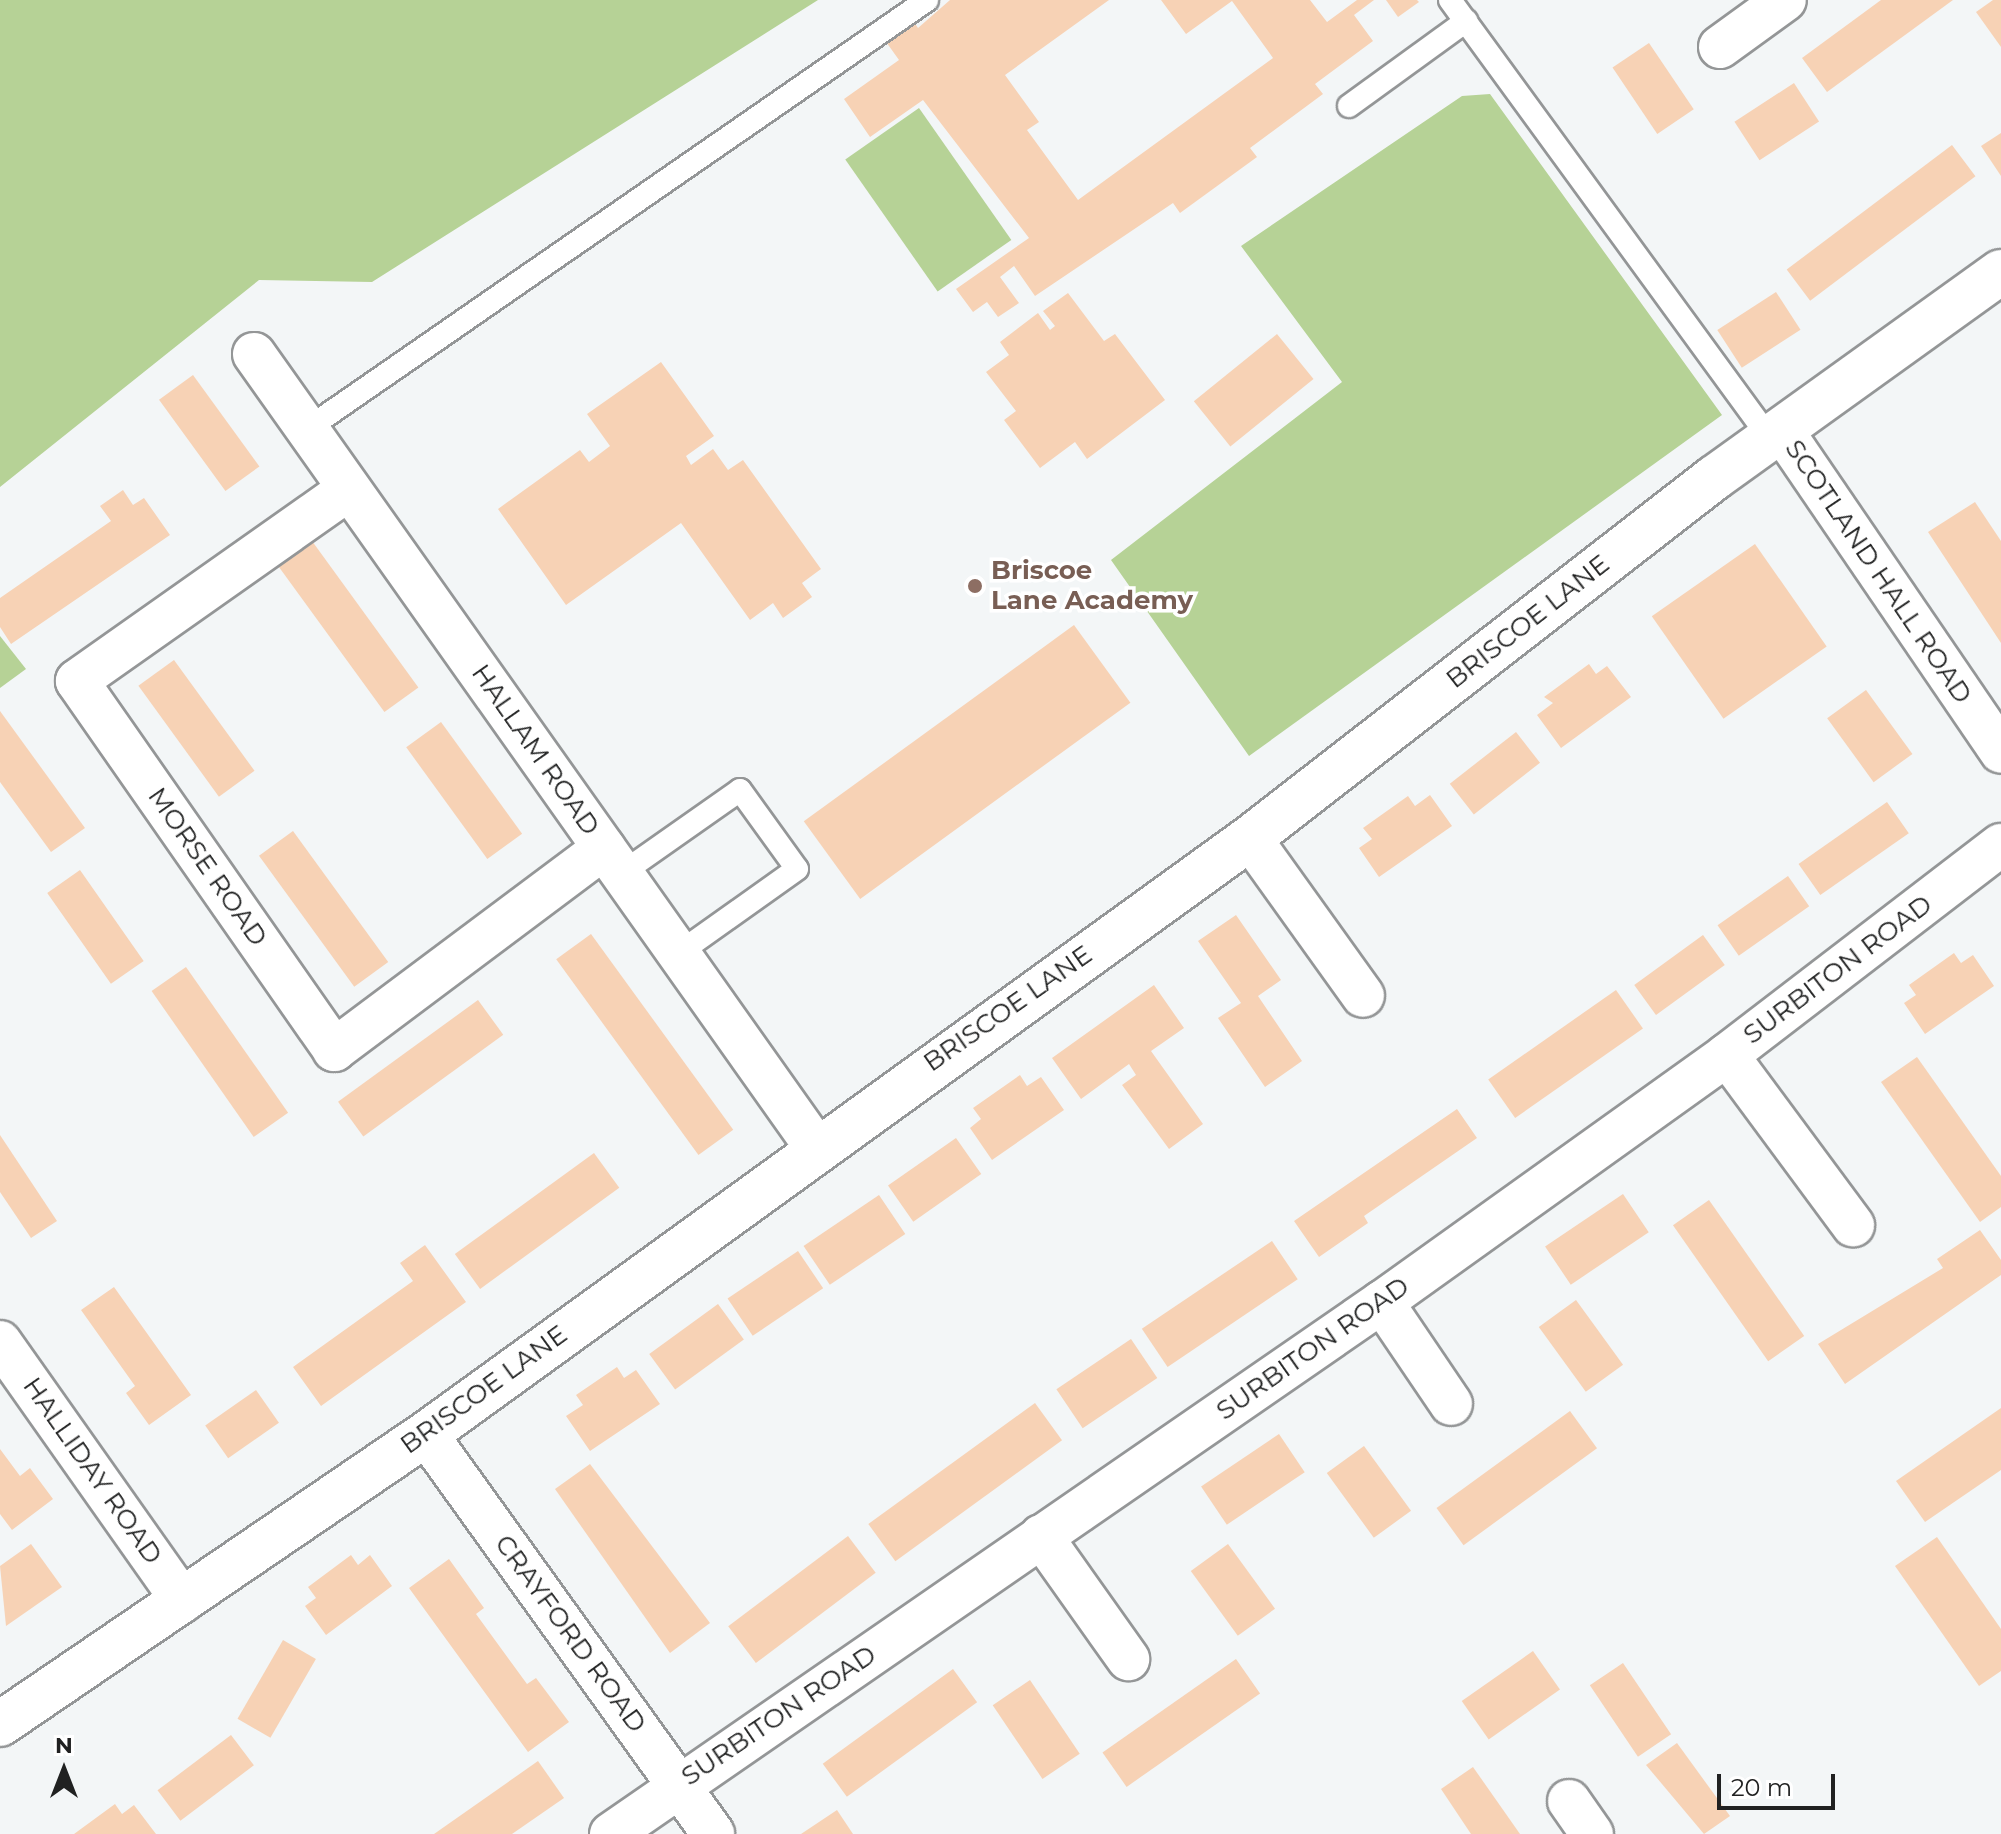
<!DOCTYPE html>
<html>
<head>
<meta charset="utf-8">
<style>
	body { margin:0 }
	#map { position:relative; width:2001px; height:1834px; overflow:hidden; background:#f3f6f7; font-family:Montserrat,sans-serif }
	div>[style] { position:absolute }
	.green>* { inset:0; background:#b6d296; transform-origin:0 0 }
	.building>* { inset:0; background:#f7d2b5; transform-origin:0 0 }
	.roads { filter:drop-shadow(2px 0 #949697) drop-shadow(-2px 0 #949697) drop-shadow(0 2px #949697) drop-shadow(0 -2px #949697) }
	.lane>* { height:22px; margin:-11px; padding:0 11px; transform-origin:11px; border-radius:11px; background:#fff }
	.street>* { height:42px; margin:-21px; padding:0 21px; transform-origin:21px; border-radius:21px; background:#fff }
	.secondary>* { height:44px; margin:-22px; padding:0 22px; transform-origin:22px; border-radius:22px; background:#fff }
	.dots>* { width:22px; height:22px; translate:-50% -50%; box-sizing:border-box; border:4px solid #fff; border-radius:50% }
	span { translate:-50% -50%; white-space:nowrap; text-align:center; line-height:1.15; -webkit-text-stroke:7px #fff; paint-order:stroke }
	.education-label { font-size:26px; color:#785e54; font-weight:700 }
	.left { translate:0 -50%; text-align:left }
	.street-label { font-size:26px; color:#202121 }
	.north { position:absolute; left:24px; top:1730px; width:80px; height:80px; -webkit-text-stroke:6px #fff; paint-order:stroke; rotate:0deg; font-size:22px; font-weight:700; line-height:32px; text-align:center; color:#202121 }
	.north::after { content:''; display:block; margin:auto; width:28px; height:36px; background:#202121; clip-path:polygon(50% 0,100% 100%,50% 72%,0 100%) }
	.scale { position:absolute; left:1717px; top:1774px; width:118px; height:36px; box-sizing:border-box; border:4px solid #202121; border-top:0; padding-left:10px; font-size:24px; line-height:28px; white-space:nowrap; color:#202121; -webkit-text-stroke:6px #fff; paint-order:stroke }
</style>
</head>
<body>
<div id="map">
	<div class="green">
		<div style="clip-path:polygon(0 0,818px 0,372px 282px,259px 280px,0 487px)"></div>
		<div style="clip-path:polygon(1490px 94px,1722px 415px,1249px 756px,1111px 560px,1342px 382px,1241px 246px,1462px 96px)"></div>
		<div style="left:919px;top:108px;width:161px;height:90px;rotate:55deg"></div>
		<div style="clip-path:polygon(0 636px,26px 669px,0 688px)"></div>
	</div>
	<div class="building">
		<div style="clip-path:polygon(950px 0,1109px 0,1005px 75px,1039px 122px,1027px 130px,1078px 200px,1273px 58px,1232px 1px,1186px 34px,1161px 0,1310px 0,1327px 22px,1357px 0,1374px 0,1354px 15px,1373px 41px,1315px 84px,1323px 94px,1250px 148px,1257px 157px,1180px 213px,1173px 203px,1035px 296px,1014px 266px,1000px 277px,1019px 303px,998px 317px,987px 302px,973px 312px,956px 289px,1029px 238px,923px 100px,870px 137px,844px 99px,899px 60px,884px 39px,912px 19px,918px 28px)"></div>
		<div style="clip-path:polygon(1386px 0,1417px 0,1419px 2px,1398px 17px)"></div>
		<div style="clip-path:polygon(1881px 0,1953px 0,1827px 92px,1802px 58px)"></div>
		<div style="clip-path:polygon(1993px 0,2001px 0,2001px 47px,1976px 12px)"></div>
		<div style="left:1649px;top:43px;width:80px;height:44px;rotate:56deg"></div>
		<div style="left:1794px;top:83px;width:46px;height:71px;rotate:57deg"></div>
		<div style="clip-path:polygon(2001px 133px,2001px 176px,1981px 146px)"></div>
		<div style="left:1952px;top:145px;width:39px;height:207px;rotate:53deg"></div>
		<div style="left:1776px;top:292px;width:45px;height:70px;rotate:57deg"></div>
		<div style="clip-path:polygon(1068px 293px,1104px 341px,1115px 334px,1165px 400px,1087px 459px,1075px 442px,1040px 468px,1004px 420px,1016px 411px,986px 372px,1009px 355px,1000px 342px,1038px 313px,1050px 330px,1055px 326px,1043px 311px)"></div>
		<div style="left:1277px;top:334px;width:58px;height:107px;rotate:51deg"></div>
		<div style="clip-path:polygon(661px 362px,714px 436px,686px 456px,691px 465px,713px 449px,728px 470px,743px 460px,821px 569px,802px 583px,812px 597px,783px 618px,773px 603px,750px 620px,681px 523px,566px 605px,498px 509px,580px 450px,589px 462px,610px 446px,587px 414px)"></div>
		<div style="left:193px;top:375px;width:113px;height:42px;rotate:54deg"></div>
		<div style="clip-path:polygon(123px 490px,133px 505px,144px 498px,170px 535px,11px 644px,0 627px,0 598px,111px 521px,100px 506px)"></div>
		<div style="clip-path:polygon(1975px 502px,2001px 541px,2001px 643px,1928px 532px)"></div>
		<div style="left:312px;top:541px;width:181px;height:42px;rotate:54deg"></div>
		<div style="left:1755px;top:544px;width:125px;height:126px;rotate:55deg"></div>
		<div style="left:1074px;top:625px;width:96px;height:334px;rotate:54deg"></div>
		<div style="left:174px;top:660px;width:137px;height:44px;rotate:54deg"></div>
		<div style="clip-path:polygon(1589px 664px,1596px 674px,1607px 666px,1631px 697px,1561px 748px,1537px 715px,1553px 703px,1544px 697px)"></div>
		<div style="left:1866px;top:690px;width:79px;height:48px;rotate:54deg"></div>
		<div style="clip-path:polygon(0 711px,85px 828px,51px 852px,0 782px)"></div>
		<div style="left:441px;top:722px;width:138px;height:43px;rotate:54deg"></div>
		<div style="left:1516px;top:732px;width:39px;height:84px;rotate:52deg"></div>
		<div style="clip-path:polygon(1430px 795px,1452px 826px,1379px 877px,1359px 848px,1372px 839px,1363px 828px,1408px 796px,1415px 806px)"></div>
		<div style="left:1887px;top:802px;width:38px;height:108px;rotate:55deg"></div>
		<div style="left:293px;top:831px;width:162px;height:42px;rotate:54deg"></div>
		<div style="left:80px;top:870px;width:111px;height:40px;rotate:55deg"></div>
		<div style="left:1788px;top:876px;width:37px;height:86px;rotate:55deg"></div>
		<div style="clip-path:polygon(1236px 915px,1281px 980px,1258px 996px,1302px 1061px,1265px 1087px,1218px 1018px,1241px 1003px,1198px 941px)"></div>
		<div style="left:591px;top:934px;width:242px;height:43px;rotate:54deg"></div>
		<div style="left:1703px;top:935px;width:37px;height:85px;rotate:54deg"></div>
		<div style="clip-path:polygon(1954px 953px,1961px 963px,1973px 955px,1994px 986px,1925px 1034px,1904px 1003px,1916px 995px,1909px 985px)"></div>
		<div style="left:186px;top:967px;width:178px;height:42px;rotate:55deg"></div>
		<div style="clip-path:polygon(1154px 985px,1184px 1028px,1151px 1051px,1203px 1124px,1169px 1149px,1122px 1085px,1136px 1075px,1129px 1064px,1081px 1099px,1052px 1058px)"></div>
		<div style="left:1616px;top:990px;width:47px;height:156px;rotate:55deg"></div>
		<div style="left:478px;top:1000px;width:43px;height:173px;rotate:54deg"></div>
		<div style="clip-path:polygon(1917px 1057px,2001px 1176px,2001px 1207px,1980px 1222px,1881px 1082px)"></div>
		<div style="clip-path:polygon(1020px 1075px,1027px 1086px,1041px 1077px,1064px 1110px,992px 1160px,970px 1128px,981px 1119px,973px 1108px)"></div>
		<div style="clip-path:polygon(1457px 1109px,1477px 1138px,1364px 1216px,1368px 1223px,1319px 1257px,1294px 1221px)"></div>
		<div style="clip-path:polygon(0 1135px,57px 1221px,31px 1238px,0 1192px)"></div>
		<div style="left:956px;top:1138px;width:44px;height:83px;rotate:55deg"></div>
		<div style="left:594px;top:1153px;width:43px;height:172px;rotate:54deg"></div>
		<div style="left:1623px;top:1194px;width:46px;height:94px;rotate:56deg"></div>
		<div style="left:879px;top:1195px;width:47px;height:91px;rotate:56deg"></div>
		<div style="left:1709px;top:1200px;width:166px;height:44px;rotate:55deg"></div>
		<div style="clip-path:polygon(1980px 1230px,2001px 1260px,2001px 1275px,1845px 1384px,1818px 1344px,1943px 1268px,1937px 1259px)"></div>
		<div style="left:1272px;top:1241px;width:46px;height:157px;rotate:56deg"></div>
		<div style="clip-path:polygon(425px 1245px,466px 1302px,321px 1406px,293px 1367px,413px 1281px,400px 1263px)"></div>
		<div style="left:798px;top:1251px;width:45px;height:85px;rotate:56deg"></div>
		<div style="clip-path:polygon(114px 1287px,191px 1395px,149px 1425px,126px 1393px,135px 1386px,81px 1310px)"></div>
		<div style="left:1576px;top:1300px;width:80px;height:46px;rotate:54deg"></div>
		<div style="left:718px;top:1304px;width:44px;height:85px;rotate:54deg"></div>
		<div style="left:1131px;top:1339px;width:47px;height:90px;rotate:56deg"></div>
		<div style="clip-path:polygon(617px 1367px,624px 1378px,636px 1370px,660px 1404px,590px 1451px,566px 1416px,583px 1405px,576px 1395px)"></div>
		<div style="left:256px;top:1390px;width:40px;height:62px;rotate:55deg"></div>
		<div style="left:1035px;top:1403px;width:46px;height:206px;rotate:54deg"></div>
		<div style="clip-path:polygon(2001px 1408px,2001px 1470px,1925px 1522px,1896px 1481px)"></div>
		<div style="left:1570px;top:1411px;width:46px;height:165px;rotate:54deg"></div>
		<div style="left:1279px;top:1434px;width:46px;height:94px;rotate:56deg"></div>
		<div style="left:1364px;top:1446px;width:80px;height:46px;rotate:54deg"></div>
		<div style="clip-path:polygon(0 1449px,20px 1476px,30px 1468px,53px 1499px,12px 1530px,0 1514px)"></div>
		<div style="clip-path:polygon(590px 1464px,710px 1623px,670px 1653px,555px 1489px)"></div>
		<div style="left:848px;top:1536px;width:46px;height:150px;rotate:53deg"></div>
		<div style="clip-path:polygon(1937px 1537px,2001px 1629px,2001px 1671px,1979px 1686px,1895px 1566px)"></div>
		<div style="clip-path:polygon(31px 1544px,62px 1587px,6px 1626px,0 1566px)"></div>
		<div style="left:1228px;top:1544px;width:80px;height:46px;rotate:54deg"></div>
		<div style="clip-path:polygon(351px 1555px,358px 1565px,370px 1555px,392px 1586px,326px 1635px,305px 1606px,316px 1598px,308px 1587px)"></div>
		<div style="clip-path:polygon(449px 1559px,484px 1608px,476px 1614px,527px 1684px,536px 1678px,569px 1722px,528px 1752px,409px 1588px)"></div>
		<div style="left:283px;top:1640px;width:38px;height:91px;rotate:30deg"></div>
		<div style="left:1533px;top:1651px;width:47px;height:87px;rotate:55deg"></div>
		<div style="left:1236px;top:1659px;width:42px;height:163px;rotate:55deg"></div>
		<div style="left:1623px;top:1663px;width:86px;height:40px;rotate:56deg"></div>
		<div style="left:953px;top:1669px;width:41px;height:161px;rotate:54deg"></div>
		<div style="left:1030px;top:1680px;width:89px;height:45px;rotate:56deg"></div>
		<div style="left:231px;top:1735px;width:38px;height:92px;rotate:53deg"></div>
		<div style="clip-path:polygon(1677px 1743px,1730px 1816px,1704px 1834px,1646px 1765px)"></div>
		<div style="clip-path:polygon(538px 1761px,564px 1798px,512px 1834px,434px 1834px)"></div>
		<div style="clip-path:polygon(1473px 1767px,1520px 1834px,1471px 1834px,1441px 1789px)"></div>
		<div style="clip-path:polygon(115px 1804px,122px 1814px,134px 1805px,156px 1834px,74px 1834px)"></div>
		<div style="clip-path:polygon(837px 1810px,853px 1834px,801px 1834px)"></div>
	</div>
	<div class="roads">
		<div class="lane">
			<div style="left:1450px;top:0;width:545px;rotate:53.89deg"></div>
			<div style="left:1349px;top:106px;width:145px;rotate:-36deg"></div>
			<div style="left:307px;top:429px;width:754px;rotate:-34.68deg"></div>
			<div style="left:622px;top:873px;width:144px;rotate:-35.1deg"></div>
			<div style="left:740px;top:790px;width:97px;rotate:54.2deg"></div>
			<div style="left:797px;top:869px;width:145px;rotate:144.6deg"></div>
		</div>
		<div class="street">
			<div style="left:1720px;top:47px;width:80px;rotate:-35.9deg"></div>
			<div style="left:254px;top:354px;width:971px;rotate:54.69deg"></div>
			<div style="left:1783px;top:432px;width:387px;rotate:55.7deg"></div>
			<div style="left:349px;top:489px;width:333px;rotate:144.8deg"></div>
			<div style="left:77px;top:681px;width:450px;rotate:55.1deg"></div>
			<div style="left:334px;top:1050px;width:337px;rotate:-36.8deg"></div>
			<div style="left:1250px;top:838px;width:194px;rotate:54.4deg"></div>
			<div style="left:1727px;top:1055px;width:212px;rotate:53.5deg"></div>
			<div style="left:1382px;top:1302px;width:123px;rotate:55.9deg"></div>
			<div style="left:0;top:1342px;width:317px;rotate:54.8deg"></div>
			<div style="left:426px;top:1434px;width:492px;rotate:54.3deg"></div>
			<div style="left:1041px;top:1536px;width:151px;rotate:54.7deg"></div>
			<div style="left:1569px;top:1801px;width:40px;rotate:55.1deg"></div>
			<div style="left:611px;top:1834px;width:937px;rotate:-34.61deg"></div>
			<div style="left:1382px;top:1302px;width:424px;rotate:-35.6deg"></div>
			<div style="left:1727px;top:1055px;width:345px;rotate:-37.5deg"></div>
		</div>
		<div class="secondary">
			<div style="left:0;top:1724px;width:515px;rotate:-34.25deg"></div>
			<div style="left:426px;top:1434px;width:1017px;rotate:-35.88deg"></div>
			<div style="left:1250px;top:838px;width:587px;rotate:-37.81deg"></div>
			<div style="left:1714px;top:478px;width:353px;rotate:-35.7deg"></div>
		</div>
	</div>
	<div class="dots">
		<div style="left:975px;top:586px;background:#8d6e63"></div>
	</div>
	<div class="education-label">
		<span class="left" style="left:991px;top:586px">Briscoe<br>Lane Academy</span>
	</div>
	<div class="street-label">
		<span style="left:1878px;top:572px;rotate:56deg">SCOTLAND HALL ROAD</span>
		<span style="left:1528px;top:622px;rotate:-38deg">BRISCOE LANE</span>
		<span style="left:535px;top:750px;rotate:55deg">HALLAM ROAD</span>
		<span style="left:207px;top:867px;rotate:55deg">MORSE ROAD</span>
		<span style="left:1838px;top:970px;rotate:-37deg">SURBITON ROAD</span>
		<span style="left:1008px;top:1009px;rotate:-35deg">BRISCOE LANE</span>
		<span style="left:1313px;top:1349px;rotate:-35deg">SURBITON ROAD</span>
		<span style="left:484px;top:1390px;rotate:-36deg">BRISCOE LANE</span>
		<span style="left:92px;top:1471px;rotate:55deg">HALLIDAY ROAD</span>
		<span style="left:570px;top:1634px;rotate:54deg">CRAYFORD ROAD</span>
		<span style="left:779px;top:1716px;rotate:-34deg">SURBITON ROAD</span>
	</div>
	<div class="north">N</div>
	<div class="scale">20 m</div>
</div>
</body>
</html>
